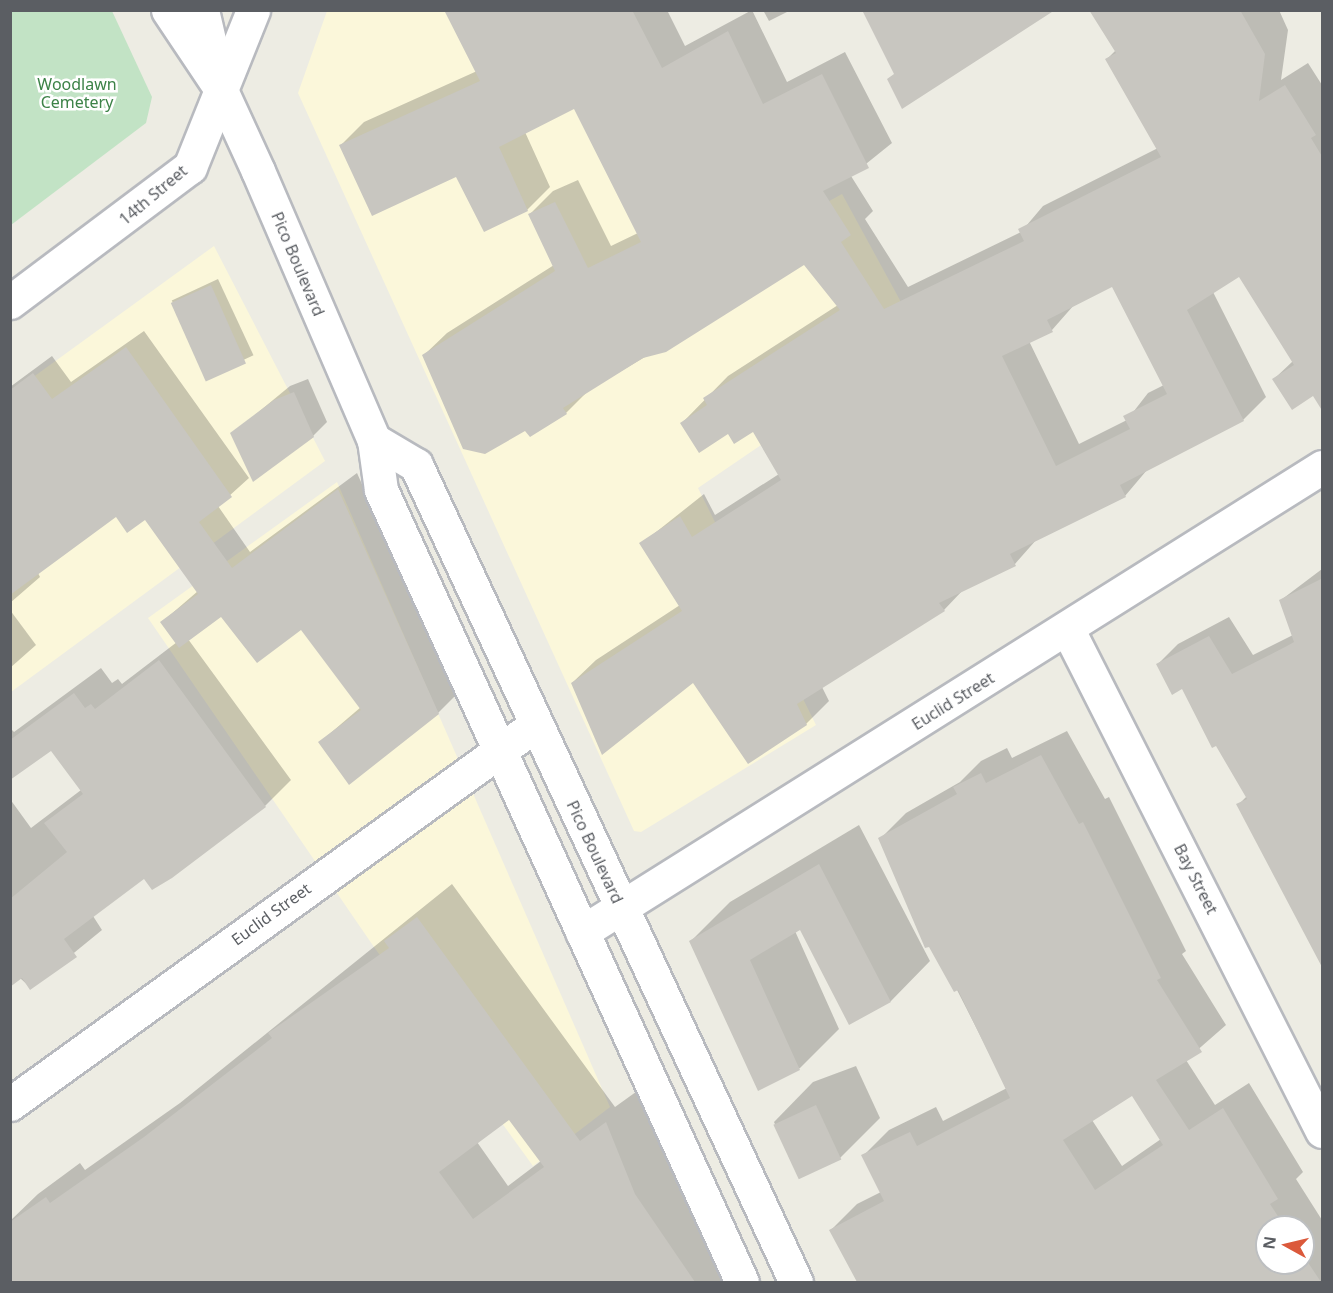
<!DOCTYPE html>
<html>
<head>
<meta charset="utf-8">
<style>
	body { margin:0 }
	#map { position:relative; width:1333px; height:1293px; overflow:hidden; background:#edece3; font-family:"Noto Sans",sans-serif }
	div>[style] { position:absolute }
	.commercial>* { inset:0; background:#fbf7da }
	.green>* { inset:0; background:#c2e3c5 }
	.shadow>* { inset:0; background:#0003; transform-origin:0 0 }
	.building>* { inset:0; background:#c8c6c0; transform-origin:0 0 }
	.roads { filter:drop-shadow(2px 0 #b8babf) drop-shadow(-2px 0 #b8babf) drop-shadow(0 2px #b8babf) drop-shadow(0 -2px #b8babf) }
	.street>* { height:33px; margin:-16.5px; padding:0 16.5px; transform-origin:16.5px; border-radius:16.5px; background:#fff }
	.secondary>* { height:33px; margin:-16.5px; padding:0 16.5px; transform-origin:16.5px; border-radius:16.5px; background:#fff }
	span { translate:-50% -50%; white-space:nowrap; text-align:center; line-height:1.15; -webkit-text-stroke:5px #fff; paint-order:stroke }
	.park-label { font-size:16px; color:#3c8247 }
	.street-label { font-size:16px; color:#5b5e63 }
	.frame { position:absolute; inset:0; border:12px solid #5b5e63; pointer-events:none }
	.north { position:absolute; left:1255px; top:1215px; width:60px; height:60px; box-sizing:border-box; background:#fff; border:2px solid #bdbfc1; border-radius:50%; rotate:278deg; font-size:16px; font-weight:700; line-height:24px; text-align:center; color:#5b5e63 }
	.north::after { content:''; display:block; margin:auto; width:21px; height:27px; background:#db593b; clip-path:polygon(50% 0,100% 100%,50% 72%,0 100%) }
</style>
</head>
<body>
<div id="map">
	<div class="commercial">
		<div style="clip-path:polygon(327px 11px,572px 11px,703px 271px,842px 194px,920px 337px,698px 488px,816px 725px,641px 832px,634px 831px,298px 93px)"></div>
		<div style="clip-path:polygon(214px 246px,325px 461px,11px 692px,10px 394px)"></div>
		<div style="clip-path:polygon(337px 482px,610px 1107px,533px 1166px,374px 947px,148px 618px)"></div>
	</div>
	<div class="green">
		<div style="clip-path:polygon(11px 10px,112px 11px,152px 97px,146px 123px,11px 225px)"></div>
	</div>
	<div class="shadow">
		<div style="clip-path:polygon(evenodd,446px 10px,667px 10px,685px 46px,752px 10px,787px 82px,845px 52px,892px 143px,851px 176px,873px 211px,865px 219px,908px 287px,1021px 232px,1043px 206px,1158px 148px,1107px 59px,1116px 50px,1091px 10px,1279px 10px,1288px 30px,1281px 80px,1308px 63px,1322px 85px,1322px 387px,1274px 379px,1293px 361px,1240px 275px,1213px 292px,1266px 397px,1243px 420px,1147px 470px,1125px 496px,1037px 539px,1015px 564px,964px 589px,944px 610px,822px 687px,829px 701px,806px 724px,693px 680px,572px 683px,596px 660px,680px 605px,641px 544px,704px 494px,715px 515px,779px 474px,753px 430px,729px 432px,682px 423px,728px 376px,838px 305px,804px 263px,589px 390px,566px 413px,526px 429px,423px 356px,447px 333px,554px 265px,530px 214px,553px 191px,578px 180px,611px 246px,638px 233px,574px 107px,525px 132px,550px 187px,527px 210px,456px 175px,341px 145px,364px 122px,477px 71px,446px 10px,1113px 285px,1164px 385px,1148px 393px,1127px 420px,1079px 444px,1029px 341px,1052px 330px,1074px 305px,1113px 285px)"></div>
		<div style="clip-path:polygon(763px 10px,791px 10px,769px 21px)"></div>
		<div style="left:218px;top:279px;width:84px;height:51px;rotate:65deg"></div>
		<div style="clip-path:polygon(144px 331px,249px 478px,218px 506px,250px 552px,357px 473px,456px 695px,438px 713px,320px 742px,361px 707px,302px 628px,221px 615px,188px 639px,291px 780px,265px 806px,145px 877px,93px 916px,102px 930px,31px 988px,10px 969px,10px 799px,31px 828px,81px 790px,52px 749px,10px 775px,10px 728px,14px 732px,101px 668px,112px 683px,118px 679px,122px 684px,177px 642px,162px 622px,198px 591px,145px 518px,116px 515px,38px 573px,40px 577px,10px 603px,10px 387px,52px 356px,71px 382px)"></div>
		<div style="clip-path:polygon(308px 379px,327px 422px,313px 436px,232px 434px,290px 386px)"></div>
		<div style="clip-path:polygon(1322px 569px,1322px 960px,1238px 805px,1247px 796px,1183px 687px,1158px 664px,1178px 644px,1229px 617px,1253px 655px,1293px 635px,1281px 600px)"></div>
		<div style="clip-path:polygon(10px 610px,36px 645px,10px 668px)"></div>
		<div style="clip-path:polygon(evenodd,1067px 731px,1105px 799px,1109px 797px,1186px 951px,1182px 954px,1226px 1025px,1186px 1060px,1215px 1105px,1249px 1083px,1303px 1172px,1296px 1179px,1322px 1220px,1322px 1282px,1100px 1282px,1091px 1269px,1073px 1270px,1060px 1282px,858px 1282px,831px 1230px,857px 1204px,881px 1192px,863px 1156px,889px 1130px,936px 1107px,943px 1121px,1007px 1088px,880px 839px,906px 813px,960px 782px,981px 761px,1007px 748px,1012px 758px,1067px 731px,1133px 1094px,1161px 1139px,1122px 1166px,1092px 1120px,1133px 1094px,1067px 731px,1267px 1227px,1303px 1227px,1303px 1263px,1267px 1263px,1267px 1227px)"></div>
		<div style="clip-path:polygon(859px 825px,930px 961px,891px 1001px,850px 1022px,800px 928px,795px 931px,839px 1029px,800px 1068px,759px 1089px,691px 941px,730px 902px)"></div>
		<div style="clip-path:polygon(evenodd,452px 884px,615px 1107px,640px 1089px,744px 1282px,10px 1282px,10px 1221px,38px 1194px,80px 1163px,85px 1170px,180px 1103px,452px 884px,510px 1118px,541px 1161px,508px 1186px,477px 1142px,510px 1118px)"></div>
		<div style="clip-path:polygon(856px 1066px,880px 1118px,840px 1158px,799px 1177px,774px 1122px,813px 1082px)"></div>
	</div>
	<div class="building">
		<div style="clip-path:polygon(evenodd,444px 10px,632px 10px,662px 68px,728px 31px,763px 104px,822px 74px,869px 168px,823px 191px,851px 235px,841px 242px,884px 309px,1024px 241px,1018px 229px,1161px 157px,1105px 59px,1116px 53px,1089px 10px,1240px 10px,1265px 54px,1259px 101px,1285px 85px,1316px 135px,1311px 138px,1323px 158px,1323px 412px,1313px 396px,1292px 410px,1272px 379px,1294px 365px,1239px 277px,1187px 310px,1244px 421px,1120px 485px,1126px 497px,1010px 554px,1016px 566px,939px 603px,945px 611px,797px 704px,807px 725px,748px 764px,693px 683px,602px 755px,571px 683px,682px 611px,639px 543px,680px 516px,692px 537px,781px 480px,753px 432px,734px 444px,728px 434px,699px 453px,680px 423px,707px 405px,703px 398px,840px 310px,804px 265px,666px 352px,643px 358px,563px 408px,567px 414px,530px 437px,525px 431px,485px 454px,463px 449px,422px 355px,555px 271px,528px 214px,555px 202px,588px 268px,641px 242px,574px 109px,499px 147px,528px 211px,484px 232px,456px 177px,372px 216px,339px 145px,480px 81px,444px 10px,1112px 287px,1167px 394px,1123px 416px,1130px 429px,1056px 466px,1002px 356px,1053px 332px,1047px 320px,1112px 287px)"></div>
		<div style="clip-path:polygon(862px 10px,1055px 10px,902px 109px,887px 79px,894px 74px)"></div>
		<div style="left:211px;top:285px;width:86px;height:44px;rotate:66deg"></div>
		<div style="clip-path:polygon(126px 347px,232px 497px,199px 522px,232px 568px,338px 489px,439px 714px,349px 785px,318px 742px,361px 710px,301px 630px,257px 663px,221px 617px,179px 648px,160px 622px,198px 594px,145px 520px,127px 533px,116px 517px,10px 595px,10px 390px,33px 373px,52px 399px)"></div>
		<div style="clip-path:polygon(294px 392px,314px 437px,253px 482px,230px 433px,274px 400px)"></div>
		<div style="clip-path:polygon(1323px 578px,1323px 969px,1236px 804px,1247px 799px,1216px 746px,1212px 748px,1182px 689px,1172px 695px,1156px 664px,1209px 636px,1232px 674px,1287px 646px,1294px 642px,1279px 600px)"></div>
		<div style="clip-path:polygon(159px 660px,266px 807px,172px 878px,152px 890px,144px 879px,64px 939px,77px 957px,30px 990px,22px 978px,10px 987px,10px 899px,67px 852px,44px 823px,83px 794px,51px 751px,10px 780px,10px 740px,74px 693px,85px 708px,91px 704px,95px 709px)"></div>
		<div style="clip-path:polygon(evenodd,1041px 755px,1079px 824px,1083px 822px,1161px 978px,1157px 980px,1202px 1052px,1156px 1080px,1189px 1130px,1223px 1108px,1278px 1199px,1270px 1204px,1285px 1227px,1267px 1227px,1267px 1263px,1303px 1263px,1303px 1255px,1321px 1282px,857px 1282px,829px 1230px,884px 1201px,861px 1155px,910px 1132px,917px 1146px,1010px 1098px,958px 990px,954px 992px,929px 947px,925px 948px,878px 838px,957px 794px,953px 787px,981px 773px,986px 783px,1041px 755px,1132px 1096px,1163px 1145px,1095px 1190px,1063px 1140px,1132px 1096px)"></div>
		<div style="clip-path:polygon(819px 864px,891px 1002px,849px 1025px,800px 930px,750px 960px,800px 1070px,758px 1091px,689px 941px)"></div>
		<div style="clip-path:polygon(evenodd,417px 917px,580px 1141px,606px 1122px,635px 1194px,695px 1282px,10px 1282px,10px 1222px,46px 1197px,50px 1203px,144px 1137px,272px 1038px,268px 1033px,389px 948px,384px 941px,417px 917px,509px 1120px,544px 1167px,473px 1219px,439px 1172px,509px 1120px)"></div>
		<div style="left:816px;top:1105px;width:60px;height:47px;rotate:65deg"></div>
	</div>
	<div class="roads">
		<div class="street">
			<div style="left:1067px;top:628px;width:564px;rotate:63.12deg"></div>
			<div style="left:582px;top:932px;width:874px;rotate:-32.14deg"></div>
			<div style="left:10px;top:1104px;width:646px;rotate:-35.81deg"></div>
		</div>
		<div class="secondary">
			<div style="left:168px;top:10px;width:94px;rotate:56.3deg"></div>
			<div style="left:220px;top:88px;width:91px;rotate:65.4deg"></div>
			<div style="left:258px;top:171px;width:293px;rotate:66.7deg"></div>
			<div style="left:374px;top:440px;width:50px;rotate:82deg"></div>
			<div style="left:381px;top:490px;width:870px;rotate:65.5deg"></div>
			<div style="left:202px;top:10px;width:57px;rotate:76.9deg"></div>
			<div style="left:10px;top:302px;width:225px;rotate:-36.9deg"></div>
			<div style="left:190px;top:167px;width:169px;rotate:-68.1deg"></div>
			<div style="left:374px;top:440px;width:49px;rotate:30.8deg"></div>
			<div style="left:416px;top:465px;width:901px;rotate:65.06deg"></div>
		</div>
	</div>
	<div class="park-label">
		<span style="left:77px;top:93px">Woodlawn<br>Cemetery</span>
	</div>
	<div class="street-label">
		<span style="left:153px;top:195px;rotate:-40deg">14th Street</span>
		<span style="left:298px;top:264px;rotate:67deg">Pico Boulevard</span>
		<span style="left:953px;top:701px;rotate:-32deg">Euclid Street</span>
		<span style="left:595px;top:852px;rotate:65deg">Pico Boulevard</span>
		<span style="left:1196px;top:879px;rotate:63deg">Bay Street</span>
		<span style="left:271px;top:914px;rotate:-36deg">Euclid Street</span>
	</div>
	<div class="frame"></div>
	<div class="north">N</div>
</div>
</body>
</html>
